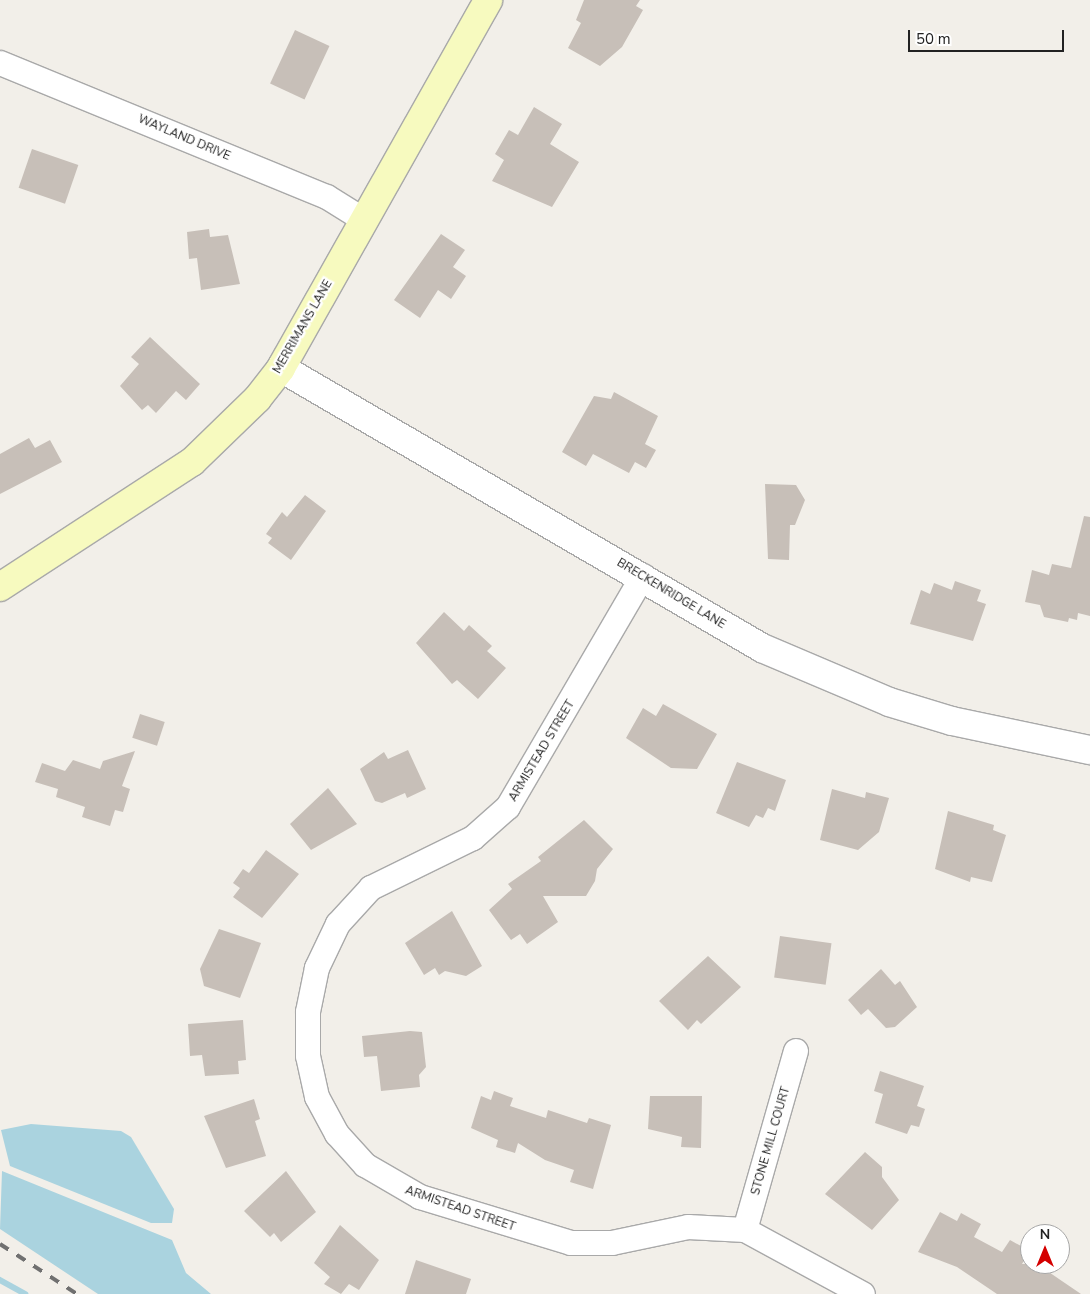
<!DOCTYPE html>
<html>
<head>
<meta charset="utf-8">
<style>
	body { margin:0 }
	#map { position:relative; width:1090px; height:1294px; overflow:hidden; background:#f2efe9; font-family:"Nunito Sans",sans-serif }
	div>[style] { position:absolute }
	.water>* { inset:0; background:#aad3df }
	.stream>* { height:6px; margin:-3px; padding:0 3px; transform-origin:3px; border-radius:3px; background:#aad3df }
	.building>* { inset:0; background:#c7bfb8; transform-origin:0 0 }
	.roads { filter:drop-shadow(1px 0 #a9a9a9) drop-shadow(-1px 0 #a9a9a9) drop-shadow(0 1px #a9a9a9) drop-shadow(0 -1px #a9a9a9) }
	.minor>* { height:24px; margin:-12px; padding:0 12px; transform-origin:12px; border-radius:12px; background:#fff }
	.tertiary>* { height:28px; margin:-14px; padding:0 14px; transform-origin:14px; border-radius:14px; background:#fff }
	.secondary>* { height:28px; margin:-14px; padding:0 14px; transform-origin:14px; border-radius:14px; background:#f7fabf }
	.rail>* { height:4px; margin-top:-2px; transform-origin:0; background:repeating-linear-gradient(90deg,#707070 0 10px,transparent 0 20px) }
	span { translate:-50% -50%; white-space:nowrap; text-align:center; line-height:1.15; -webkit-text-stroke:4.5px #fff; paint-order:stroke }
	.street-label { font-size:12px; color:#222 }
	.north { position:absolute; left:1020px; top:1224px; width:50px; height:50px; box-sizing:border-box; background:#fff; border:1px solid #a7a7a7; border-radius:50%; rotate:0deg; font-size:14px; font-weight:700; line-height:20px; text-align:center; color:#222 }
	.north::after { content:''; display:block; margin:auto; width:18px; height:22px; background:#d40000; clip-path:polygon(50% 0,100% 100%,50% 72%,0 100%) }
	.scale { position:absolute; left:908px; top:30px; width:156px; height:22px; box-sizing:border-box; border:2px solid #222; border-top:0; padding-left:6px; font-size:15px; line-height:18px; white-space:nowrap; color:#222; -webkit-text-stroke:4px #fff; paint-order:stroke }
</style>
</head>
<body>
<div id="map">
	<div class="water">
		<div style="clip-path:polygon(31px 1124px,121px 1131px,131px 1137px,174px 1209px,172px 1223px,151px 1223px,10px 1166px,1px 1130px)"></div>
		<div style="clip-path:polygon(2px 1171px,172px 1240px,186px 1273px,211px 1294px,98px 1294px,0 1229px)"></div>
	</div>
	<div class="stream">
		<div style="left:0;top:1280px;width:29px;rotate:29deg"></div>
	</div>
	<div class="building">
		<div style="clip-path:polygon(584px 0,640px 0,636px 6px,643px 10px,622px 47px,600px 66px,568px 48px,581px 23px,576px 20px)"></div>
		<div style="left:295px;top:30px;width:38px;height:59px;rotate:25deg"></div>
		<div style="clip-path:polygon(534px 107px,562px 124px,550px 144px,579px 162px,552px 207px,492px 181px,504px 160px,495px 154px,509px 130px,518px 135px)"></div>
		<div style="left:32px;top:149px;width:49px;height:41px;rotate:19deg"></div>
		<div style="clip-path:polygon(209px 229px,210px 237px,228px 235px,240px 284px,201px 290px,197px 258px,189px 259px,187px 232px)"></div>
		<div style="clip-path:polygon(441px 234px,465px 250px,453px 267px,466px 276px,451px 299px,438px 290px,420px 318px,394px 300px)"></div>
		<div style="clip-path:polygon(150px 337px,200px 384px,186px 400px,176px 391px,156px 413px,148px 405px,142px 410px,120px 386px,139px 364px,131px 357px)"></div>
		<div style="clip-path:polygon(614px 392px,658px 416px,645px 444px,656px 450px,646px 468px,635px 462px,629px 473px,593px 454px,586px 466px,562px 452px,594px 396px,611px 399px)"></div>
		<div style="clip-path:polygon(29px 438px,35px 448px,50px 440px,62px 462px,0 494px,0 454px)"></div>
		<div style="clip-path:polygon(765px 484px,796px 485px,805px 500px,795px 525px,790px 525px,789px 560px,768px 559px)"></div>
		<div style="clip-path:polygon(305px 495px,326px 511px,291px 560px,268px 543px,272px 538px,266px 534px,282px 512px,287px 517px)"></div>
		<div style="clip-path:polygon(1084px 516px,1090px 517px,1090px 616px,1078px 613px,1077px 620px,1069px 618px,1068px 622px,1044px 617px,1040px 605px,1025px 602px,1032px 570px,1049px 575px,1052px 564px,1071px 568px)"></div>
		<div style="clip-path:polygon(955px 581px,981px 590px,977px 601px,986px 604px,973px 641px,910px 624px,921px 590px,930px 594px,934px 583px,952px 590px)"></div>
		<div style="clip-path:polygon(444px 612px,464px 631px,469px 625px,492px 646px,487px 651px,506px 668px,478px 699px,457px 680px,452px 684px,416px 643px)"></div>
		<div style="clip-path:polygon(663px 704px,717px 734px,697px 769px,671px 768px,626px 738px,643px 708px,656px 716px)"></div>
		<div style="left:140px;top:714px;width:26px;height:25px;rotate:18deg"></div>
		<div style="clip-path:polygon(408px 750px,426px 789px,407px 798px,405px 793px,382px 803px,375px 801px,360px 769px,384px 752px,388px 759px)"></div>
		<div style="clip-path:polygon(135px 751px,122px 786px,130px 789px,123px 812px,115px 810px,110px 826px,82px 817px,85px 807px,56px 797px,58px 789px,35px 782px,42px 763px,65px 771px,73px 760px,100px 769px,103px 761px)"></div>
		<div style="clip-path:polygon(737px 762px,786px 780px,775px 811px,768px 808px,763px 818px,756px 815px,749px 827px,716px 813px)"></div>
		<div style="clip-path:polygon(328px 788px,357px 824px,311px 850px,290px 824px)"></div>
		<div style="clip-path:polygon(832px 789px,865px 798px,866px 792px,889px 798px,879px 832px,858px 850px,820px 840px)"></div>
		<div style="clip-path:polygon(948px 811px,994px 825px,993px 830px,1006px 835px,992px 882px,971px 877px,970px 882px,935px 869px)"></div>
		<div style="clip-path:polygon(584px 820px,613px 849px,597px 869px,595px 881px,586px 896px,543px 896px,558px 922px,527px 944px,520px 934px,511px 940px,489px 910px,512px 889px,508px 884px,541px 861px,538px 857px)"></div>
		<div style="clip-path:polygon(266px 850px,299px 874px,262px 918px,233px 897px,240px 888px,233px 883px,243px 869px,249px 873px)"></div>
		<div style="clip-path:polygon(452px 911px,482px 966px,466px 976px,445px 971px,439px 975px,435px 968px,424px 975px,405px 943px)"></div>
		<div style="clip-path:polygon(219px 929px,261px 943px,240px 998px,204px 986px,200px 969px)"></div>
		<div style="left:780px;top:936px;width:52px;height:42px;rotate:8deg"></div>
		<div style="clip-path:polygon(708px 956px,741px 987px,701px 1024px,697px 1020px,688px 1030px,659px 1001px)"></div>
		<div style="clip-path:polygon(881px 969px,895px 985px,900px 981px,917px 1007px,895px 1027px,886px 1028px,868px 1009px,861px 1015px,848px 1000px)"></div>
		<div style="clip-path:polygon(243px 1020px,246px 1060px,238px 1061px,239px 1074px,205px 1076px,202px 1055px,190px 1056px,188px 1024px)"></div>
		<div style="clip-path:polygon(410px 1031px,422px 1032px,426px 1067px,419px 1075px,420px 1087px,381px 1091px,377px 1056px,364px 1057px,362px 1036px)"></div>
		<div style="clip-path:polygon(880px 1071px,924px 1086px,917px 1106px,925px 1109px,919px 1127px,911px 1125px,907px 1134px,875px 1123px,883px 1094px,874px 1091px)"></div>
		<div style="clip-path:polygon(494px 1091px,513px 1098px,510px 1106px,546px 1118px,548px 1110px,587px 1123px,589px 1118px,611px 1125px,593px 1189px,570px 1182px,574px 1170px,545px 1160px,518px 1143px,515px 1153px,496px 1147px,498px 1140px,471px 1128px,481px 1096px,491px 1100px)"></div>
		<div style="clip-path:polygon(650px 1096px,702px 1096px,701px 1148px,681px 1147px,682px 1137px,648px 1129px)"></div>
		<div style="clip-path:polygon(254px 1099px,260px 1119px,255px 1121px,266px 1156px,226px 1168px,204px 1116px)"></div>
		<div style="clip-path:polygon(865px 1152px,882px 1167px,882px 1177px,899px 1200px,872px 1230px,825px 1194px)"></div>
		<div style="clip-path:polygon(286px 1171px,316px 1212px,281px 1242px,274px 1233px,270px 1237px,244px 1211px)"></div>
		<div style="clip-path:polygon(940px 1212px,957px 1221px,961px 1213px,981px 1224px,974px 1237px,1002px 1252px,1010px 1240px,1030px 1251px,1022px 1264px,1037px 1264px,1081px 1294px,997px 1294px,957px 1267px,918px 1252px)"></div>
		<div style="clip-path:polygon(340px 1225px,379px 1260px,359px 1290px,349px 1284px,341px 1294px,324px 1284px,330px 1277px,314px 1263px)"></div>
		<div style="clip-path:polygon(416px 1260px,471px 1279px,466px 1294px,405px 1294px)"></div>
	</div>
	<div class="roads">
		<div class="minor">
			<div style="left:0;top:63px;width:353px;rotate:22.3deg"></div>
			<div style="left:327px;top:197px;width:44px;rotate:31.9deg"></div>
			<div style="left:643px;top:576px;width:268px;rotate:120.3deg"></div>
			<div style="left:508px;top:807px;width:47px;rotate:138.5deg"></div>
			<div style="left:473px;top:838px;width:114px;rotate:153.9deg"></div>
			<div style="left:371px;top:888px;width:49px;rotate:132.5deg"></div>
			<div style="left:338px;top:924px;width:49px;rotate:115.5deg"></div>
			<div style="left:317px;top:968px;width:45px;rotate:101.6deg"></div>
			<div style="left:308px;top:1012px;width:44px;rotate:90deg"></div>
			<div style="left:308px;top:1056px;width:42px;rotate:77.6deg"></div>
			<div style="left:317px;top:1097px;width:42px;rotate:61.6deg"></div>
			<div style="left:337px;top:1134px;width:42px;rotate:47.9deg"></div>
			<div style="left:365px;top:1165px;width:64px;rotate:30.2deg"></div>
			<div style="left:420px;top:1197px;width:158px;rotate:16.9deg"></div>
			<div style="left:571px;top:1243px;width:41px"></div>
			<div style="left:612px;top:1243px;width:78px;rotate:-11.9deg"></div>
			<div style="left:688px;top:1227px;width:57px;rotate:3deg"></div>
			<div style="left:745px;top:1230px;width:134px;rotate:28.5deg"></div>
			<div style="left:745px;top:1230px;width:186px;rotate:-74.1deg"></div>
		</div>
		<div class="tertiary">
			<div style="left:281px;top:368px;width:557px;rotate:30.2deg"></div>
			<div style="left:762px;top:648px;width:138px;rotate:23deg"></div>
			<div style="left:889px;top:702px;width:66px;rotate:16.8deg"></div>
			<div style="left:952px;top:721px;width:141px;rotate:11.9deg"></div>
		</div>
		<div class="secondary">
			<div style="left:0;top:587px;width:229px;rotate:-33.1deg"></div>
			<div style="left:192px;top:462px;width:91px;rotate:-44.1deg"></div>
			<div style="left:257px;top:399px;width:39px;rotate:-52deg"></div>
			<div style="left:281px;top:368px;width:422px;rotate:-60.6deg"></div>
		</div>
	</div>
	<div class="rail">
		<div style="left:0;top:1244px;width:92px;rotate:33deg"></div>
	</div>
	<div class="street-label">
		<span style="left:184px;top:138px;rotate:23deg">WAYLAND DRIVE</span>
		<span style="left:303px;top:327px;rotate:-60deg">MERRIMANS LANE</span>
		<span style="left:671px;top:594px;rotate:31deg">BRECKENRIDGE LANE</span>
		<span style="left:542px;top:751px;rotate:-59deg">ARMISTEAD STREET</span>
		<span style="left:771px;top:1141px;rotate:-74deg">STONE MILL COURT</span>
		<span style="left:460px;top:1209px;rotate:19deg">ARMISTEAD STREET</span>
	</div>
	<div class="north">N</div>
	<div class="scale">50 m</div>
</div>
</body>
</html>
